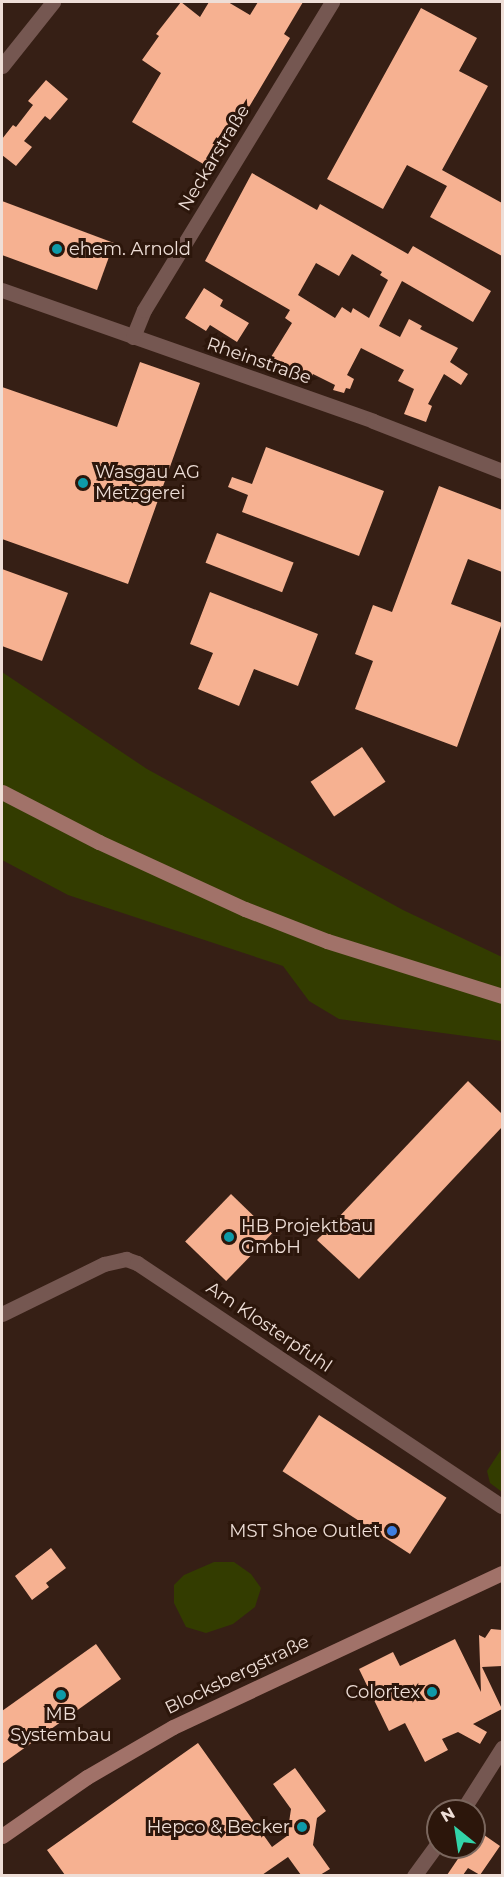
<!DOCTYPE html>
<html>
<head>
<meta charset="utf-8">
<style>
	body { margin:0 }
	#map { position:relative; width:504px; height:1877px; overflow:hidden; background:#361f15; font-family:Montserrat,sans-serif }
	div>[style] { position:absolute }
	.green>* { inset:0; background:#333c00 }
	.building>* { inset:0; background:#f6b191; transform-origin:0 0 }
	.minor>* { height:15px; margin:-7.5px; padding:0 7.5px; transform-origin:7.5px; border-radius:7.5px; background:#755751 }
	.tertiary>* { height:15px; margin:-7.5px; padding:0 7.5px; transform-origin:7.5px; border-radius:7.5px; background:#755751 }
	.secondary>* { height:15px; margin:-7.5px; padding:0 7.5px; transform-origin:7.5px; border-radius:7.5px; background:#a17269 }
	.dots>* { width:16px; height:16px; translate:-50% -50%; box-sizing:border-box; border:3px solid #2c160b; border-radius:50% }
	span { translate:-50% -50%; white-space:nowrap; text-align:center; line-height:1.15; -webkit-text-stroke:6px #2c160b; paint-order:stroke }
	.street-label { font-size:18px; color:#eeded7 }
	.poi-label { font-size:18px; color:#eeded7 }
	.left { translate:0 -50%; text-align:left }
	.right { translate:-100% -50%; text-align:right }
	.frame { position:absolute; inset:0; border:3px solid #eeded7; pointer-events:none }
	.north { position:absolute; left:426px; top:1799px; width:60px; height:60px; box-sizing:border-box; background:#2c160b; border:2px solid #7a665d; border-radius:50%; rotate:330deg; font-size:16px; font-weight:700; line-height:24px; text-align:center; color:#eeded7 }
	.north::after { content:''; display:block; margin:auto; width:21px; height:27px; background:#32d4a9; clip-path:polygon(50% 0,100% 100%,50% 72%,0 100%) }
</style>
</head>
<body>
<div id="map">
	<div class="green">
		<div style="clip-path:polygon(2px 672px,147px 769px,403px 910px,502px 957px,502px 1041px,339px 1019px,309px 1001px,283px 966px,68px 895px,2px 860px)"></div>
		<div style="clip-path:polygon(502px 1448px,502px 1492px,490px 1483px,487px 1471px)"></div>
		<div style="clip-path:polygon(214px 1562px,234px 1562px,251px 1574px,261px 1588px,255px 1607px,233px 1624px,206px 1633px,186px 1627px,174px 1603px,174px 1585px,184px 1575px)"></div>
	</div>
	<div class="building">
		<div style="clip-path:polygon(181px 2px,200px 17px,209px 2px,228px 2px,250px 15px,258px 2px,303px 2px,284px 34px,290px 38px,239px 124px,231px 120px,205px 165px,132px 122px,161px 73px,142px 60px,159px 36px,156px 34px)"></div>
		<div style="clip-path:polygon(421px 8px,477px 38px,459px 71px,488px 86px,442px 170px,502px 203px,502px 256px,430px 217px,447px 186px,407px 165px,383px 209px,327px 179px)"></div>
		<div style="clip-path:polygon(46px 80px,68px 99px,50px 120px,45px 116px,24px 141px,32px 147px,16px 166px,2px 155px,2px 139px,13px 125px,16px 127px,33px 105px,28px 101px)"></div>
		<div style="clip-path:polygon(evenodd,252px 173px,317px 210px,320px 204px,408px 254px,413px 246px,491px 291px,473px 322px,402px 281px,379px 326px,400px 337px,409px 319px,422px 326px,420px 329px,458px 348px,450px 362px,468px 374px,461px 385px,444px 374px,428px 404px,432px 406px,426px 422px,404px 414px,414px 389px,398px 381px,404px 370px,361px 348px,347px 375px,354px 379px,350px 389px,346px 388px,344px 393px,333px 390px,335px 385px,313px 374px,312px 376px,302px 371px,301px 373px,271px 357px,292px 323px,285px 318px,290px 310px,205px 261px,252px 173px,352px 254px,382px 272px,380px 275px,388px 280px,369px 318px,353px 308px,351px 313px,342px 307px,335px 318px,298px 295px,316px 263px,339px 276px,352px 254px)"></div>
		<div style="clip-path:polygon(2px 201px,114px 243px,97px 290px,2px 255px)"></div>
		<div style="clip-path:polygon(204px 288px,223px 300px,220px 306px,249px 323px,237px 342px,210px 325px,206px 331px,185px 318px)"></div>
		<div style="clip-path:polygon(140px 362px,200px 383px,128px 584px,2px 539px,2px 387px,117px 427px)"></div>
		<div style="clip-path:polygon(266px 447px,384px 491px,359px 556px,242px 512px,248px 495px,228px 487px,232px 477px,252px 484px)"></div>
		<div style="clip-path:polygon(439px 486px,502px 510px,502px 572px,468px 559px,451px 604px,502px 623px,457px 747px,355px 709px,373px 661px,355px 654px,373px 605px,392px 612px)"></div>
		<div style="left:217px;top:533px;width:82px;height:32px;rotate:21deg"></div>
		<div style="clip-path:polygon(2px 569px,68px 593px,42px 661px,2px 646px)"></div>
		<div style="clip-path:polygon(210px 592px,318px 634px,298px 686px,254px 669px,239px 706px,198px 689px,213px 653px,190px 644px)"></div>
		<div style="left:362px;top:747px;width:42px;height:62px;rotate:56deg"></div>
		<div style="clip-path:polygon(468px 1081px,502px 1114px,502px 1127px,359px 1279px,317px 1240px)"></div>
		<div style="left:231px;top:1194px;width:57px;height:66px;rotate:44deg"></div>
		<div style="left:319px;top:1415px;width:152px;height:67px;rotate:33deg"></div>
		<div style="clip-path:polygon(51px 1548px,66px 1568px,46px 1583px,49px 1587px,32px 1600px,15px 1576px)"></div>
		<div style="clip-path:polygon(491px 1629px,502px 1630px,502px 1666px,482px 1667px,502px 1709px,473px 1724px,487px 1732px,480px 1744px,458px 1732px,442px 1739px,448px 1750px,425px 1762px,405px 1723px,389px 1731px,359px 1669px,393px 1652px,400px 1666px,455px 1639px,481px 1692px,479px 1635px,485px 1638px)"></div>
		<div style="clip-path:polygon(96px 1644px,121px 1679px,2px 1764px,2px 1711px)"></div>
		<div style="clip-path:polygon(198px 1743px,272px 1847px,287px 1836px,291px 1809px,273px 1784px,295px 1768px,326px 1811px,317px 1818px,313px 1845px,330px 1869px,320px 1875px,301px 1875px,288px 1857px,262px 1875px,65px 1875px,47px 1850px)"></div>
		<div style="clip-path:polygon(474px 1828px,500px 1846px,480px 1875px,468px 1868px,463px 1875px,447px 1875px,466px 1847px,474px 1847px)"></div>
	</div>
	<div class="minor">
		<div style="left:2px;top:290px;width:393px;rotate:19.4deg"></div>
		<div style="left:373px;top:421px;width:138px;rotate:21.2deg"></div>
		<div style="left:133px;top:337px;width:29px;rotate:-68deg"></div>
		<div style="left:144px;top:310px;width:361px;rotate:-58.6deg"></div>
		<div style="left:2px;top:1314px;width:114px;rotate:-26.1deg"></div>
		<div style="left:104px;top:1264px;width:23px;rotate:-13deg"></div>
		<div style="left:126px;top:1259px;width:12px;rotate:20deg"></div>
		<div style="left:137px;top:1263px;width:438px;rotate:33.7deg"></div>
		<div style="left:462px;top:1811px;width:75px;rotate:-57.6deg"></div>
		<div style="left:414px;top:1876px;width:41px;rotate:-54deg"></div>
	</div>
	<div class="tertiary">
		<div style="left:2px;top:66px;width:82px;rotate:-51.4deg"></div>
	</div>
	<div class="secondary">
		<div style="left:2px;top:792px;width:109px;rotate:27.3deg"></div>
		<div style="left:99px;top:842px;width:161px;rotate:24.7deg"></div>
		<div style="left:245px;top:909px;width:88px;rotate:21.3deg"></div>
		<div style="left:327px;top:941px;width:183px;rotate:17.4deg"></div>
		<div style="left:2px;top:1836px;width:103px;rotate:-34.8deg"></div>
		<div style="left:87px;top:1777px;width:99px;rotate:-30.2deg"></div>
		<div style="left:173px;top:1727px;width:363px;rotate:-25.1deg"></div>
	</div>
	<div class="dots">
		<div style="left:57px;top:249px;background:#0f9aa8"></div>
		<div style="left:83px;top:483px;background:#0f9aa8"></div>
		<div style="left:229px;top:1237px;background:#0f9aa8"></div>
		<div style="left:392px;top:1531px;background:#3f7fe0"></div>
		<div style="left:432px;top:1692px;background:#0f9aa8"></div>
		<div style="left:61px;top:1695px;background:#0f9aa8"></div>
		<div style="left:302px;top:1827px;background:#0f9aa8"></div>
	</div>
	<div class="street-label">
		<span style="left:214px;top:158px;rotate:-59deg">Neckarstraße</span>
		<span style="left:259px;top:361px;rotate:19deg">Rheinstraße</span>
		<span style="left:269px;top:1327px;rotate:34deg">Am Klosterpfuhl</span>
		<span style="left:237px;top:1675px;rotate:-26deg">Blocksbergstraße</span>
	</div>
	<div class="poi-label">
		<span class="left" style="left:69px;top:249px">ehem. Arnold</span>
		<span class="left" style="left:95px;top:483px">Wasgau AG<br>Metzgerei</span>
		<span class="left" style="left:241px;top:1237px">HB Projektbau<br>GmbH</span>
		<span class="right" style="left:380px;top:1531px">MST Shoe Outlet</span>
		<span class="right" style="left:420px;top:1692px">Colortex</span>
		<span style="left:61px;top:1725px">MB<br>Systembau</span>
		<span class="right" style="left:290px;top:1827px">Hepco &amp; Becker</span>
	</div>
	<div class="frame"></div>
	<div class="north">N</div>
</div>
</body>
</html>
